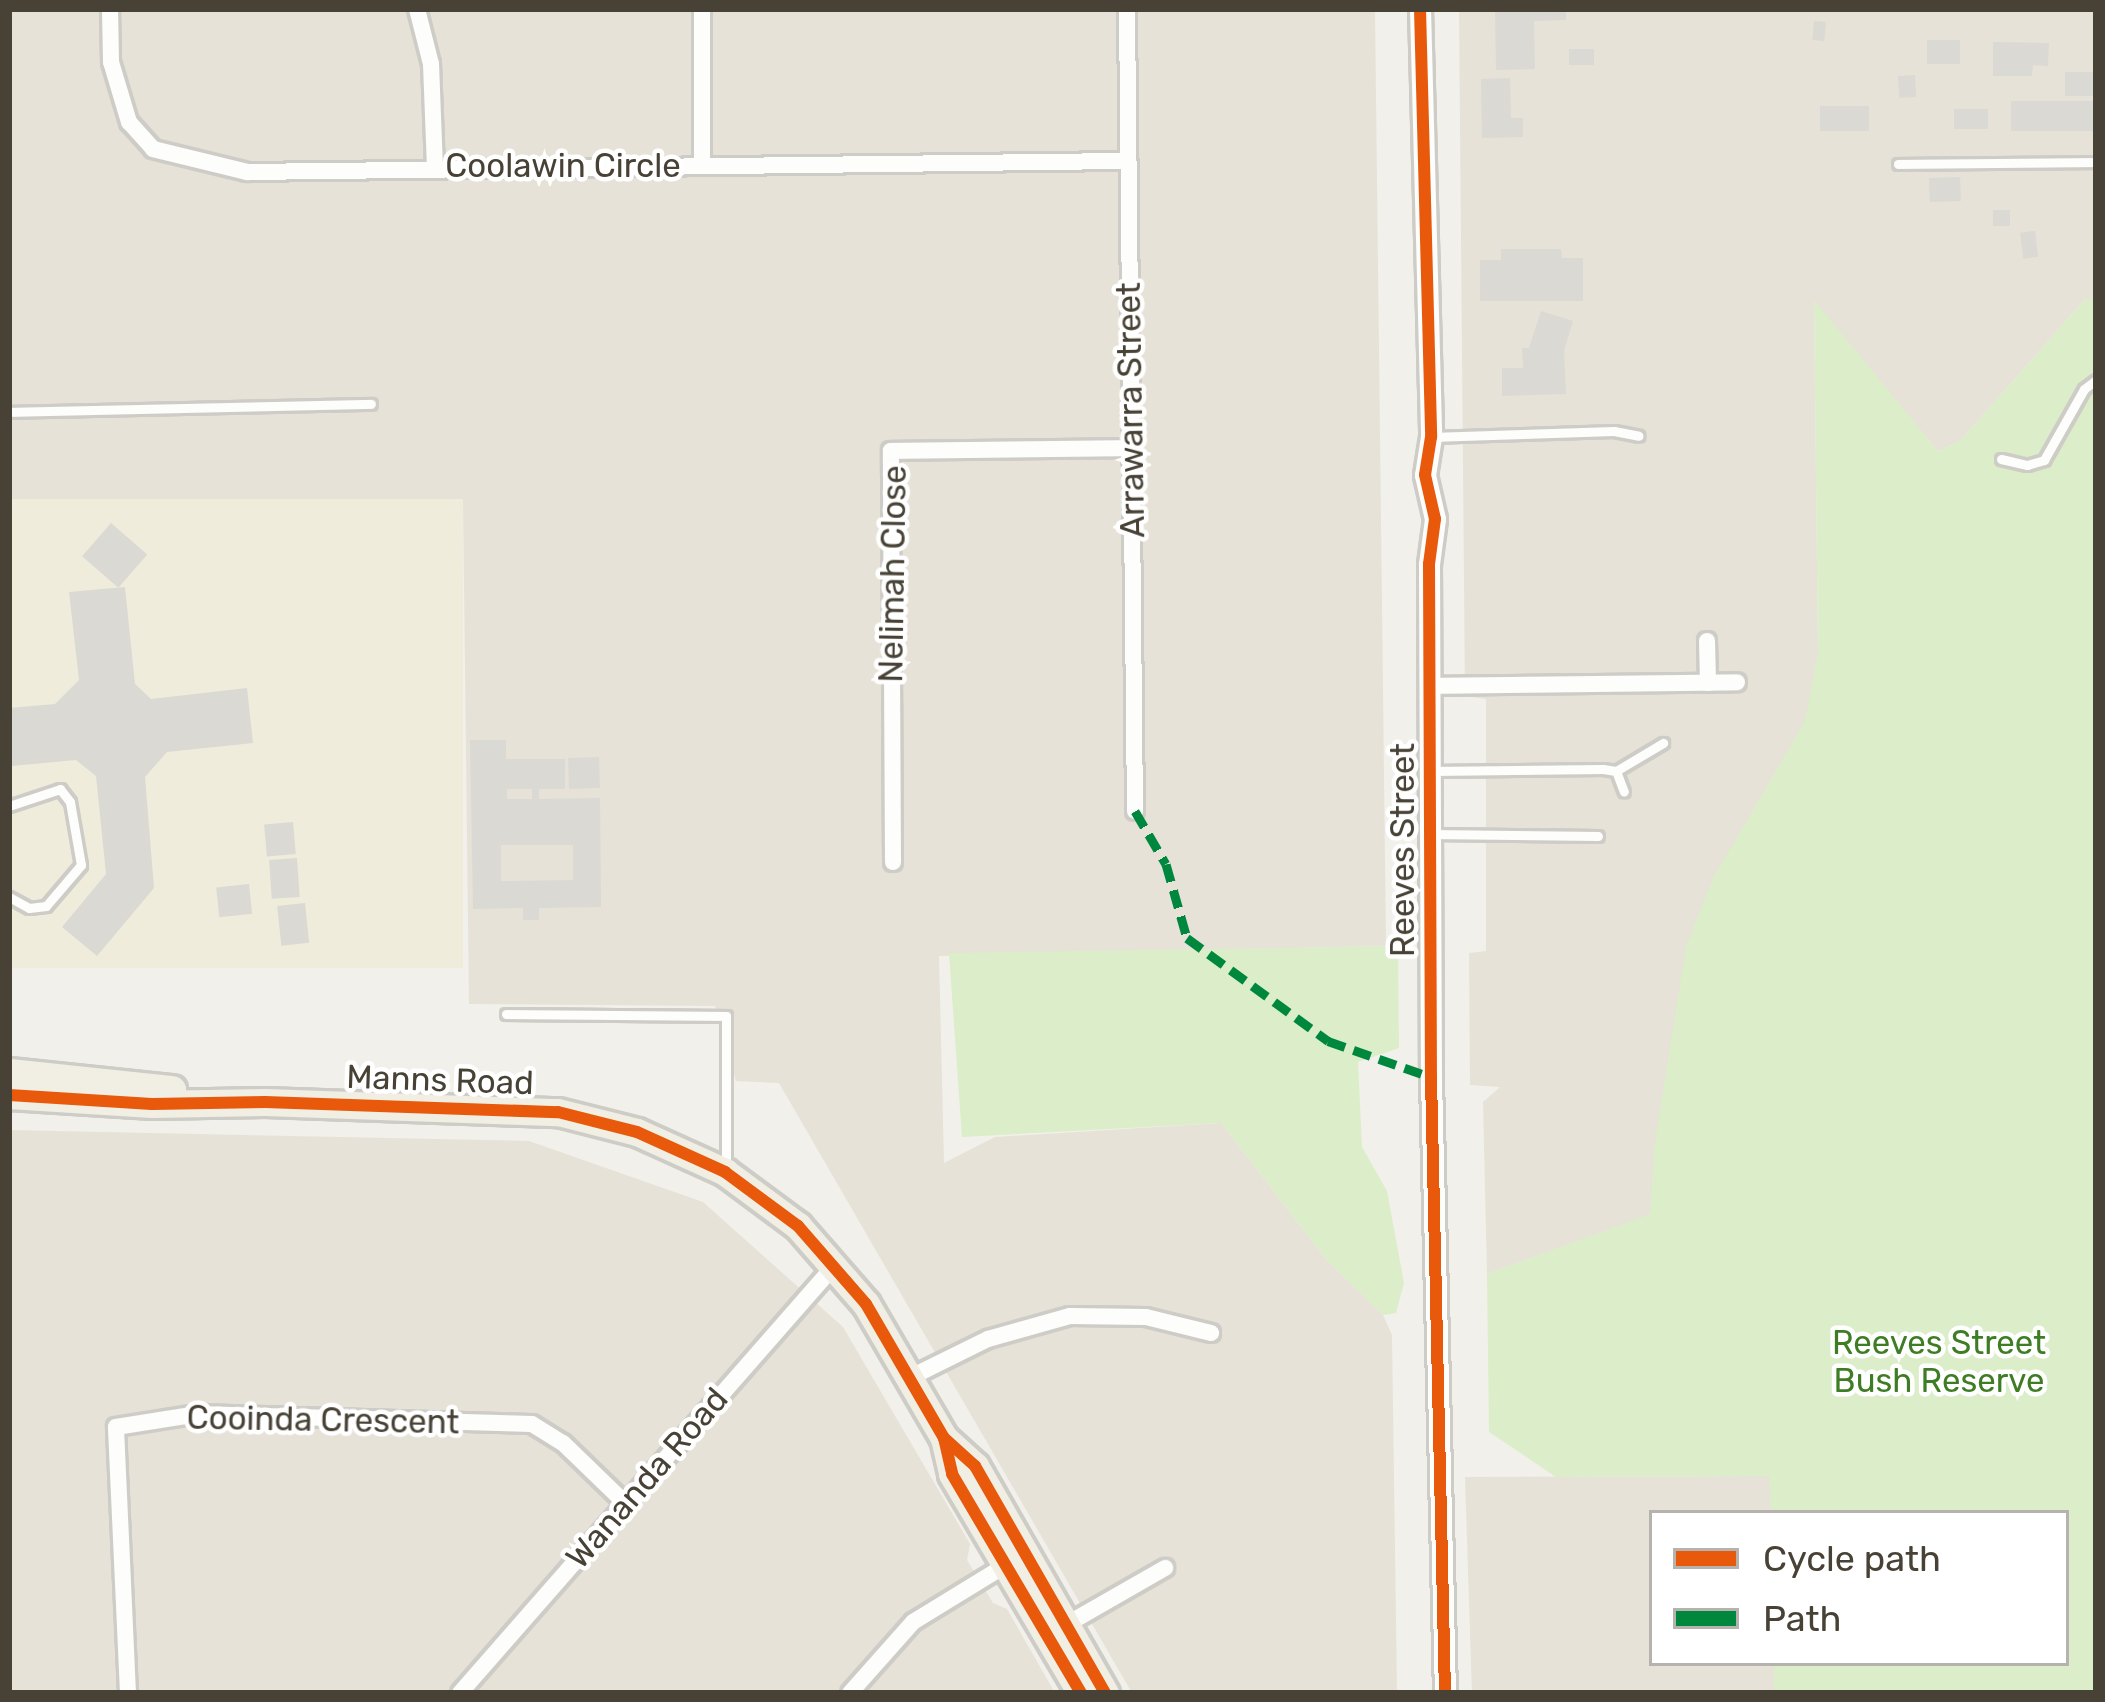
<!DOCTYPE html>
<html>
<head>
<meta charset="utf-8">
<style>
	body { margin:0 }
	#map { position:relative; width:2105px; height:1702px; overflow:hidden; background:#f1f0ea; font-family:Rubik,sans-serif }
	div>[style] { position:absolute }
	.residential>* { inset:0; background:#e6e2d7 }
	.education>* { inset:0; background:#efecdc; transform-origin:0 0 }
	.green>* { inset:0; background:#dcedc9 }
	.building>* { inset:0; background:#dbd9d3; transform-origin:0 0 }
	.roads { filter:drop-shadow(3px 0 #ceccc6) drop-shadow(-3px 0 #ceccc6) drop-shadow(0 3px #ceccc6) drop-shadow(0 -3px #ceccc6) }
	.service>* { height:9px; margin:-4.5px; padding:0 4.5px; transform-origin:4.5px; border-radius:4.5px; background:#fdfdfc }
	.minor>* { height:16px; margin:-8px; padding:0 8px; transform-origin:8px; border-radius:8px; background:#fdfdfc }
	.tertiary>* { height:21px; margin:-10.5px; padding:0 10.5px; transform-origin:10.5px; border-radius:10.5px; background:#fdfdfc }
	.primary>* { height:27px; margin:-13.5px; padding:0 13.5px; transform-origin:13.5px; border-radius:13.5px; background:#f1efe4 }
	.quiet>* { height:9px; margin-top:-4.5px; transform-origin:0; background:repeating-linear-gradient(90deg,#00873e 0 18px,transparent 0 27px) }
	.cycleway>* { height:12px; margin:-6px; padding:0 6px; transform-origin:6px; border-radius:6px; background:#e8590c }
	span { translate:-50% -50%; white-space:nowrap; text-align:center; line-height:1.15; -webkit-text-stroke:9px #fff; paint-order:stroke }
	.street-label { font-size:33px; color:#484236 }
	.park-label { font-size:33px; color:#3f7d25 }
	.frame { position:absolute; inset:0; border:12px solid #484236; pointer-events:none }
	.legend { position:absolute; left:1649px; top:1510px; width:420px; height:156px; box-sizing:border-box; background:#fff; border:3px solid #b6b3af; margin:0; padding:15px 21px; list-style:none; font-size:36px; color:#484236 }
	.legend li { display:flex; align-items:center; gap:24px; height:60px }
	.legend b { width:60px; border:3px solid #b6b3af }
</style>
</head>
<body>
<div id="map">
	<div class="residential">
		<div style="clip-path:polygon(9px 9px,1375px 9px,1386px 946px,939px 956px,944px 1163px,995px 1137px,1221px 1123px,1326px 1259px,1383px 1315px,1392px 1335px,1397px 1693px,1132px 1693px,779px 1083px,736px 1081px,715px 1006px,469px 1004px,463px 499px,9px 509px)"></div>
		<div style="clip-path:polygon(1459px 9px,2096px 9px,2096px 299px,2085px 299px,1960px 441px,1938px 451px,1814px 302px,1819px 740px,1650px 1215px,1487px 1274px,1483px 1102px,1500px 1087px,1470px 1085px,1469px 953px,1486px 951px,1486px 699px,1465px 696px)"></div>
		<div style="clip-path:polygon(9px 1130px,529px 1141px,703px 1202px,843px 1327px,970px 1544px,967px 1560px,993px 1603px,1007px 1609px,1055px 1693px,9px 1693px)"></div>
		<div style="clip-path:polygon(1770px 1476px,1771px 1513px,1652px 1513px,1652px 1663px,1774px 1663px,1774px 1693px,1472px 1693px,1465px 1477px)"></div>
	</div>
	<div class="education">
		<div style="left:463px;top:499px;width:469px;height:454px;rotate:90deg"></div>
	</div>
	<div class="green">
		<div style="clip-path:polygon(2085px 299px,2096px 299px,2096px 1693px,1774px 1693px,1774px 1663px,2066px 1663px,2066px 1513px,1771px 1513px,1769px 1476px,1556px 1477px,1489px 1432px,1487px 1274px,1650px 1214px,1654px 1149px,1686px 947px,1712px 880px,1805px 721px,1818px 652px,1814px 300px,1938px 451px,1960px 441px)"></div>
		<div style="clip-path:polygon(1398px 946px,1399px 1048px,1358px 1062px,1362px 1147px,1387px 1191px,1404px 1283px,1396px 1313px,1383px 1315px,1326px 1259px,1221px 1123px,962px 1137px,949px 953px)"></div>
	</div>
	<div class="building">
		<div style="clip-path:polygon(1495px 9px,1566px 9px,1566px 20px,1534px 21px,1535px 69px,1496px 70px)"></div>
		<div style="left:1814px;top:21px;width:12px;height:19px;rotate:5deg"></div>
		<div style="left:1927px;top:40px;width:33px;height:24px"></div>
		<div style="clip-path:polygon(1993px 42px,2049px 43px,2048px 66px,2033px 65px,2032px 76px,1993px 76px)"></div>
		<div style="left:1594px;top:49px;width:16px;height:25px;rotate:90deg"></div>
		<div style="left:2065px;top:72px;width:31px;height:24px"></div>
		<div style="left:1915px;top:75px;width:22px;height:17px;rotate:87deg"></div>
		<div style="clip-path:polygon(1510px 78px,1511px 118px,1523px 118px,1523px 137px,1482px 138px,1481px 79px)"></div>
		<div style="left:2096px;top:101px;width:30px;height:85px;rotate:90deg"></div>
		<div style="left:1869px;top:106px;width:25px;height:49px;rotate:90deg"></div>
		<div style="left:1988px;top:109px;width:20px;height:34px;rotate:90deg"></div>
		<div style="left:1960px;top:177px;width:24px;height:31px;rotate:88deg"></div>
		<div style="left:1993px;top:210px;width:17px;height:16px"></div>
		<div style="left:2035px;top:231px;width:26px;height:15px;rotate:83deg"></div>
		<div style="clip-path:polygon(1501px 249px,1561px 249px,1562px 258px,1583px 258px,1583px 301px,1480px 301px,1480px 260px,1501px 260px)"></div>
		<div style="clip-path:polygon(1541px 311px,1573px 321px,1564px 351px,1566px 394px,1502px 396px,1502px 368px,1523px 368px,1522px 348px,1529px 348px)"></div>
		<div style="left:111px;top:523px;width:48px;height:44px;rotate:41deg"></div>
		<div style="clip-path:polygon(125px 587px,135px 684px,151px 699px,247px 688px,253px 743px,167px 752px,145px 777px,154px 888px,97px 956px,62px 927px,106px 874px,96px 776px,76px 760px,12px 766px,9px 708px,55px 704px,79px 680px,69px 592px)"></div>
		<div style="clip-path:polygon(evenodd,470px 740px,506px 740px,506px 759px,565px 759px,565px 789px,539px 789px,539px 799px,600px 798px,601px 907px,539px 908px,539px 920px,523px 920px,523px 908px,473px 909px,470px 740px,507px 789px,532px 789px,532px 799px,507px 799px,507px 789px,470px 740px,501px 845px,573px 845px,573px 880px,501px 881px,501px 845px)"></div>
		<div style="left:599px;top:757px;width:31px;height:31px;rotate:88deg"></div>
		<div style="left:293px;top:822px;width:32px;height:29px;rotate:85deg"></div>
		<div style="left:297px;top:858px;width:39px;height:28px;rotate:86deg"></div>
		<div style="left:249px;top:884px;width:30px;height:33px;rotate:84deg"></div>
		<div style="left:305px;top:903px;width:40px;height:28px;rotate:84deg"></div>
	</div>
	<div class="roads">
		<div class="service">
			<div style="left:1898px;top:164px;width:198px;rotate:-0.6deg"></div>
			<div style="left:9px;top:412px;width:362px;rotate:-1.3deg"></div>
			<div style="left:1431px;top:437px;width:183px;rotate:-1.9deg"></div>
			<div style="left:1614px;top:431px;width:25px;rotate:11deg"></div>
			<div style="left:2001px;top:459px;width:27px;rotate:13deg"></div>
			<div style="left:2027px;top:465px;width:18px;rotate:-16deg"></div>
			<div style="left:2044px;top:460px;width:81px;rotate:-60.6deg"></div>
			<div style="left:2084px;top:389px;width:15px;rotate:-37deg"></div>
			<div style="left:1430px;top:771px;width:173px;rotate:-0.7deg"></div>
			<div style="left:1603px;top:769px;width:13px;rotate:9deg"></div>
			<div style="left:1616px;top:771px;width:22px;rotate:69deg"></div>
			<div style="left:1616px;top:771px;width:55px;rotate:-30.8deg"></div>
			<div style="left:9px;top:806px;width:54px;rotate:-18.4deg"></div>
			<div style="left:60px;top:789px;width:16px;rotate:52deg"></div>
			<div style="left:70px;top:802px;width:64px;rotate:80.1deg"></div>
			<div style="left:81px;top:865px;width:54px;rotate:130.5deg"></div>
			<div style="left:46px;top:906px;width:17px;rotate:173deg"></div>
			<div style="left:29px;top:908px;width:23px;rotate:-151deg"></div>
			<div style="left:1430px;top:834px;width:168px;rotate:0.7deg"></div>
			<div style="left:506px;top:1014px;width:220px;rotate:0.5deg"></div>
			<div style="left:726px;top:1016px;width:153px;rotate:90deg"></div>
		</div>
		<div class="minor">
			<div style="left:110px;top:9px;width:53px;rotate:88.9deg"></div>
			<div style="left:111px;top:62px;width:63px;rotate:73.3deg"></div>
			<div style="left:129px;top:122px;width:36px;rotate:48deg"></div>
			<div style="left:153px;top:149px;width:97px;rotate:13.7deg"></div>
			<div style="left:247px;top:172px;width:881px;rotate:-0.72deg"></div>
			<div style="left:417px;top:9px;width:57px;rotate:75.7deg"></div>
			<div style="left:431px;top:64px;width:102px;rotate:87.8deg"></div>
			<div style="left:702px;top:9px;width:156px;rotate:90deg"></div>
			<div style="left:1127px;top:9px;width:802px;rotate:89.43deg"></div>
			<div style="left:1707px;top:641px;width:42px;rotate:88.6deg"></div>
			<div style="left:1430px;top:686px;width:307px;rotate:-0.7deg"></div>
			<div style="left:893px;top:862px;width:411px;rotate:-90.3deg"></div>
			<div style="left:891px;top:451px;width:240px;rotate:-0.7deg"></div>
			<div style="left:911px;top:1377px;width:86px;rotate:-26.3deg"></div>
			<div style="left:988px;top:1339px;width:85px;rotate:-15.7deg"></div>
			<div style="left:1070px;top:1316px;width:76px;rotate:0.8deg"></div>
			<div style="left:1146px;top:1317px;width:67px;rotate:13.8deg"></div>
			<div style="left:1062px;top:1627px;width:119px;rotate:-29.8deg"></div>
			<div style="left:128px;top:1693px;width:266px;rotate:-92.6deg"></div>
			<div style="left:116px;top:1427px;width:83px;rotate:-9deg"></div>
			<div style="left:198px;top:1414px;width:334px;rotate:1.7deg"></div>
			<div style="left:532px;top:1424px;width:36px;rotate:32deg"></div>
			<div style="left:563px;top:1443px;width:86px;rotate:44.1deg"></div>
			<div style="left:460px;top:1693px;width:569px;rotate:-48.78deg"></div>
			<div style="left:850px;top:1693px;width:95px;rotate:-48.4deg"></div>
			<div style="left:913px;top:1622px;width:109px;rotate:-31.5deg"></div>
		</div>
		<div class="tertiary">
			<div style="left:1420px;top:9px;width:428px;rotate:88.5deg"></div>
			<div style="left:1431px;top:437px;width:38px;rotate:99deg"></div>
			<div style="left:1425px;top:475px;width:45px;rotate:77.2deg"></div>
			<div style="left:1435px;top:519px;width:45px;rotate:97.6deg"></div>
			<div style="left:1429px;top:564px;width:513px;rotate:89.78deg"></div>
			<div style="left:1431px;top:1077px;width:616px;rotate:88.7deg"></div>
		</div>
		<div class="primary">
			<div style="left:9px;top:1072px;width:164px;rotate:6deg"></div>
			<div style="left:9px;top:1095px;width:143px;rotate:3.6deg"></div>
			<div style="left:152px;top:1104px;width:113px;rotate:-1deg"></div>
			<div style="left:265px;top:1102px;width:293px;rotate:2deg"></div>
			<div style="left:558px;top:1112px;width:81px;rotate:14.2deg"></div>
			<div style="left:637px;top:1132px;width:97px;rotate:24.4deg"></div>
			<div style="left:725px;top:1172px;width:91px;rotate:36.5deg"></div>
			<div style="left:798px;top:1226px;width:103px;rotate:48.9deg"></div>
			<div style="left:866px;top:1304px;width:155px;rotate:59.8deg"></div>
			<div style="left:944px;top:1438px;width:37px;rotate:77deg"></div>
			<div style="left:952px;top:1474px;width:254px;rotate:59.5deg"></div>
			<div style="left:944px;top:1438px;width:42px;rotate:42.1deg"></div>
			<div style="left:975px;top:1466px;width:262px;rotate:60.2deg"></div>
		</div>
	</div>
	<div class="quiet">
		<div style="left:1135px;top:811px;width:61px;rotate:59.7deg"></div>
		<div style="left:1166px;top:864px;width:77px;rotate:74.2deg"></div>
		<div style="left:1187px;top:938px;width:175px;rotate:36.1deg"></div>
		<div style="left:1328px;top:1041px;width:109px;rotate:19.3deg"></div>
	</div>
	<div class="cycleway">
		<div style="left:1420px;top:9px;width:428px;rotate:88.5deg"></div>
		<div style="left:1431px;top:437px;width:38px;rotate:99deg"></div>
		<div style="left:1425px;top:475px;width:45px;rotate:77.2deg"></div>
		<div style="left:1435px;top:519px;width:45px;rotate:97.6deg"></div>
		<div style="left:1429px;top:564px;width:513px;rotate:89.78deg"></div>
		<div style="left:1431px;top:1077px;width:616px;rotate:88.7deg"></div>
		<div style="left:9px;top:1095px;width:143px;rotate:3.6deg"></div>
		<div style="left:152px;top:1104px;width:113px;rotate:-1deg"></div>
		<div style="left:265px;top:1102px;width:293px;rotate:2deg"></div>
		<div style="left:558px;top:1112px;width:81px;rotate:14.2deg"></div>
		<div style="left:637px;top:1132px;width:97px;rotate:24.4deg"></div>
		<div style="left:725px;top:1172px;width:91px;rotate:36.5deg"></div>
		<div style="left:798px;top:1226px;width:103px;rotate:48.9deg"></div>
		<div style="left:866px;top:1304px;width:155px;rotate:59.8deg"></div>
		<div style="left:944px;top:1438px;width:37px;rotate:77deg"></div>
		<div style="left:952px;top:1474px;width:254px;rotate:59.5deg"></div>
		<div style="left:944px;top:1438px;width:42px;rotate:42.1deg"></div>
		<div style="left:975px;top:1466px;width:262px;rotate:60.2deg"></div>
	</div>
	<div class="street-label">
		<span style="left:563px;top:166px">Coolawin Circle</span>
		<span style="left:1131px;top:410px;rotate:-91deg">Arrawarra Street</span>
		<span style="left:893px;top:574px;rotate:-89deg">Nelimah Close</span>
		<span style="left:1403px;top:850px;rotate:-90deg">Reeves Street</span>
		<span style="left:440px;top:1080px;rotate:2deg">Manns Road</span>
		<span style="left:323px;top:1420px;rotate:1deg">Cooinda Crescent</span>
		<span style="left:647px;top:1478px;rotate:-49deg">Wananda Road</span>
	</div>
	<div class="park-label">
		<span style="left:1939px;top:1362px">Reeves Street<br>Bush Reserve</span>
	</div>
	<div class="frame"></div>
	<ul class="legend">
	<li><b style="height:15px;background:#e8590c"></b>Cycle path</li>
	<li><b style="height:15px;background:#00873e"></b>Path</li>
	</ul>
</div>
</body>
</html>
